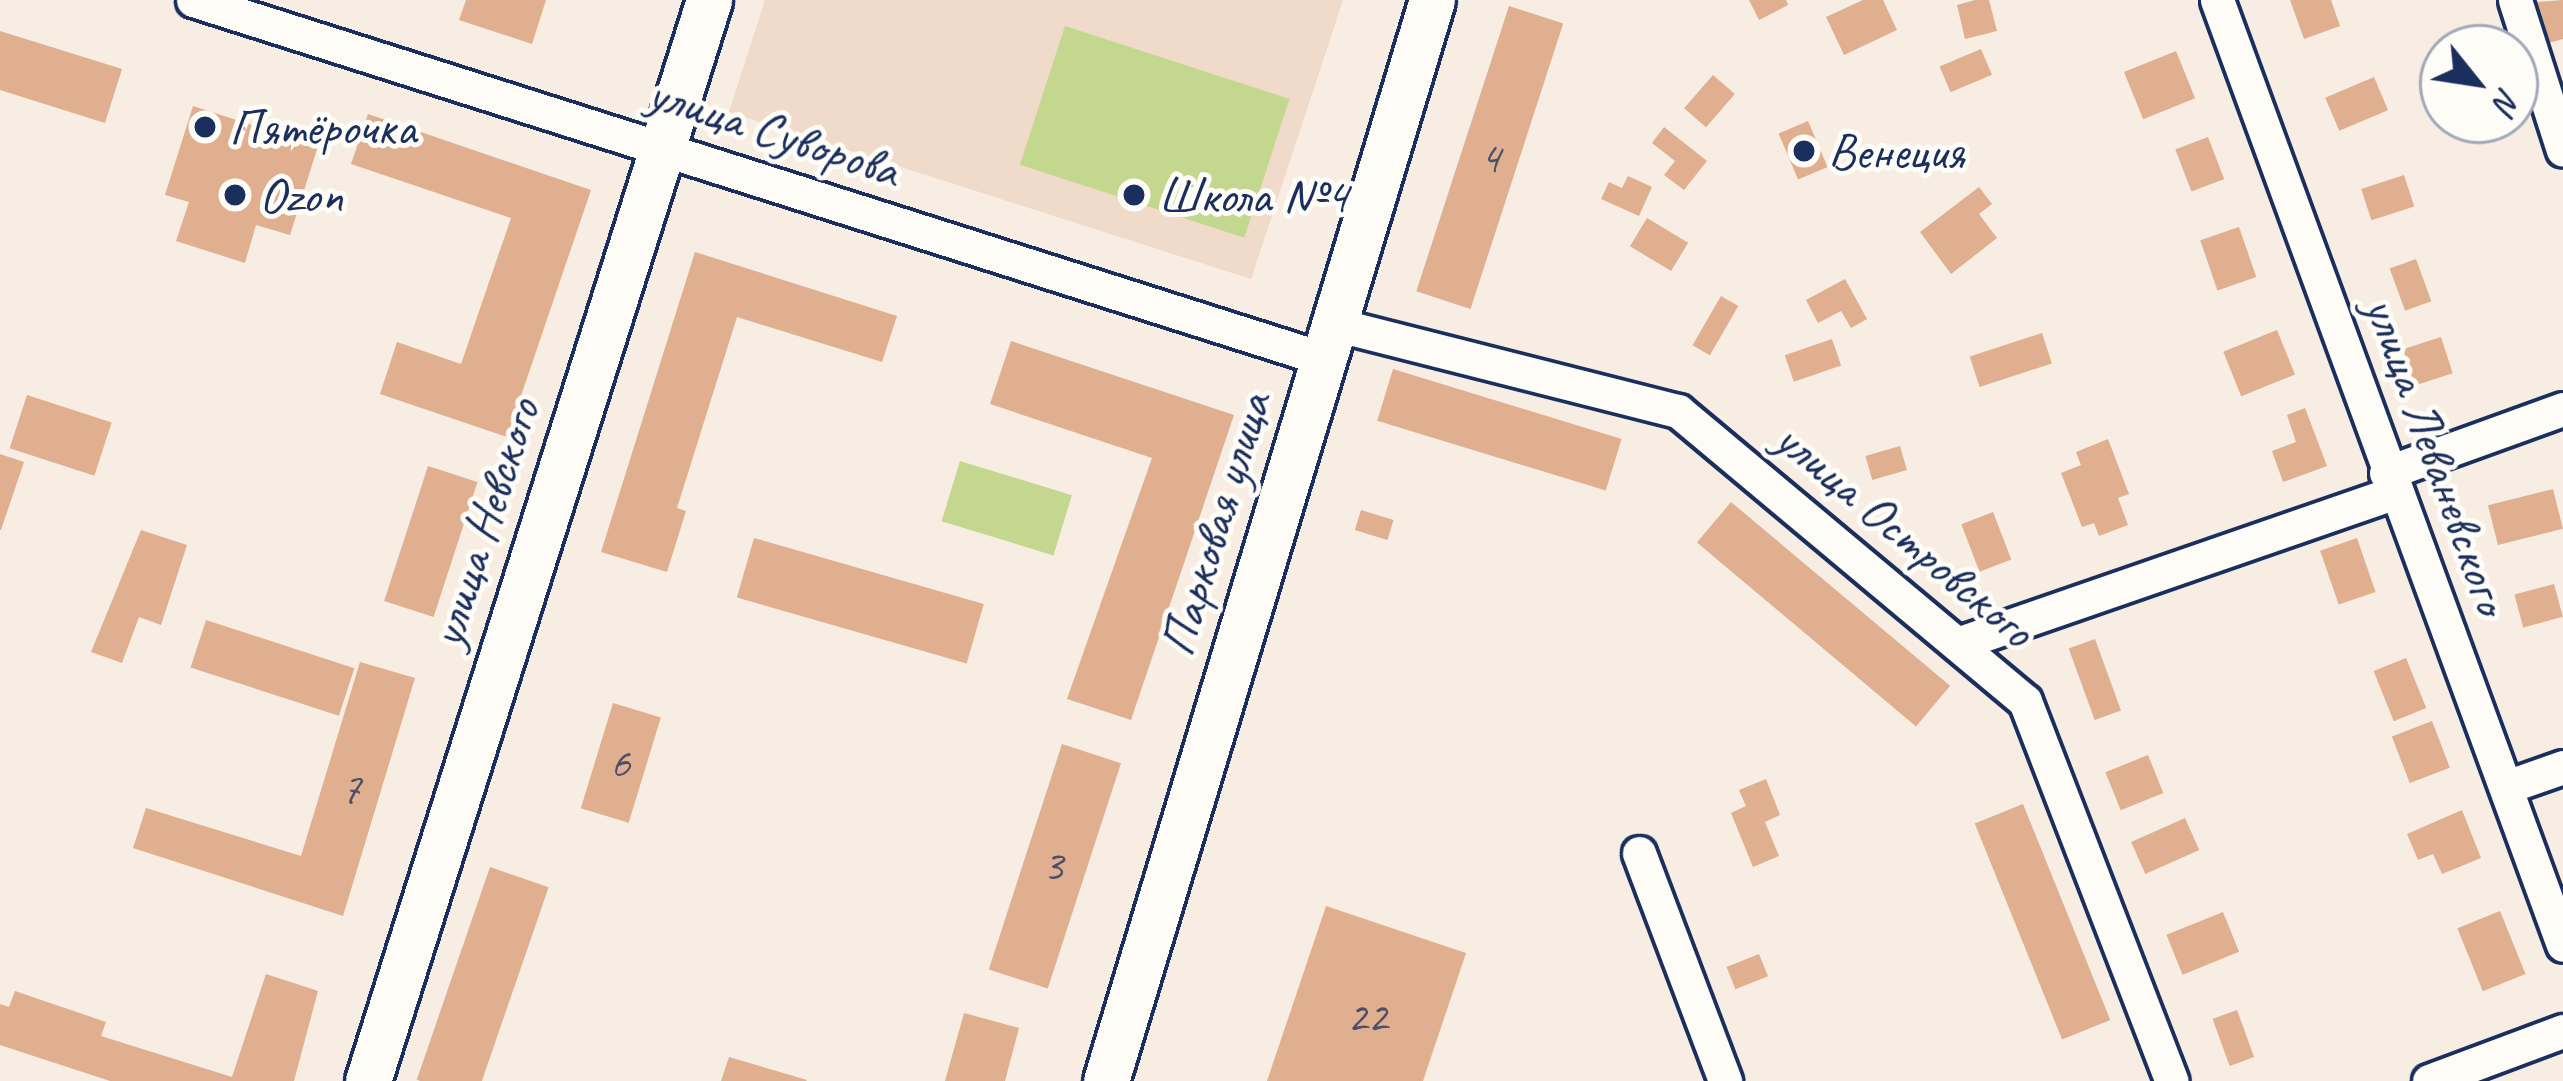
<!DOCTYPE html>
<html>
<head>
<meta charset="utf-8">
<style>
	body { margin:0 }
	#map { position:relative; width:2563px; height:1081px; overflow:hidden; background:#f7ede2; font-family:Caveat,sans-serif }
	div>[style] { position:absolute }
	.built>* { inset:0; background:#f0dac9 }
	.green>* { inset:0; background:#c3d88e; transform-origin:0 0 }
	.building>* { inset:0; background:#dfaf90; transform-origin:0 0 }
	.roads { filter:drop-shadow(3px 0 #1b2f5e) drop-shadow(-3px 0 #1b2f5e) drop-shadow(0 3px #1b2f5e) drop-shadow(0 -3px #1b2f5e) }
	.minor>* { height:33px; margin:-16.5px; padding:0 16.5px; transform-origin:16.5px; border-radius:16.5px; background:#fdfcf7 }
	.secondary>* { height:45px; margin:-22.5px; padding:0 22.5px; transform-origin:22.5px; border-radius:22.5px; background:#fdfcf7 }
	.dots>* { width:33px; height:33px; translate:-50% -50%; box-sizing:border-box; border:6px solid #fdfcf7; border-radius:50% }
	span { translate:-50% -50%; white-space:nowrap; text-align:center; line-height:1.15; -webkit-text-stroke:10px #fdfcf7; paint-order:stroke }
	.number-label { font-size:45px; color:#4c4f6a }
	.number-label span { -webkit-text-stroke-width:0 }
	.poi-label { font-size:51px; color:#1b2f5e }
	.left { translate:0 -50%; text-align:left }
	.street-label { font-size:51px; color:#1b2f5e }
	.north { position:absolute; left:2419px; top:24px; width:120px; height:120px; box-sizing:border-box; background:#fdfcf7; border:3px solid #a3aaba; border-radius:50%; rotate:120deg; font-size:33px; font-weight:700; line-height:48px; text-align:center; color:#1b2f5e }
	.north::after { content:''; display:block; margin:auto; width:42px; height:54px; background:#1b2f5e; clip-path:polygon(50% 0,100% 100%,50% 72%,0 100%) }
</style>
</head>
<body>
<div id="map">
	<div class="built">
		<div style="clip-path:polygon(765px 0,1343px 0,1251px 279px,729px 112px)"></div>
	</div>
	<div class="green">
		<div style="left:1065px;top:26px;width:236px;height:146px;rotate:18deg"></div>
		<div style="left:960px;top:461px;width:117px;height:63px;rotate:17deg"></div>
	</div>
	<div class="building">
		<div style="clip-path:polygon(466px 0,546px 0,532px 44px,459px 20px)"></div>
		<div style="clip-path:polygon(1749px 0,1786px 0,1788px 5px,1759px 20px)"></div>
		<div style="clip-path:polygon(1863px 0,1883px 0,1897px 30px,1844px 55px,1826px 17px)"></div>
		<div style="clip-path:polygon(1975px 0,1989px 0,1997px 31px,1965px 39px,1957px 5px)"></div>
		<div style="clip-path:polygon(2290px 0,2331px 0,2340px 26px,2304px 39px)"></div>
		<div style="clip-path:polygon(2563px 0,2563px 39px,2548px 43px,2537px 2px)"></div>
		<div style="left:1509px;top:6px;width:57px;height:300px;rotate:18deg"></div>
		<div style="clip-path:polygon(0 31px,122px 69px,105px 123px,0 90px)"></div>
		<div style="left:1981px;top:49px;width:28px;height:45px;rotate:67deg"></div>
		<div style="left:2176px;top:51px;width:51px;height:56px;rotate:68deg"></div>
		<div style="left:1713px;top:75px;width:29px;height:44px;rotate:41deg"></div>
		<div style="left:2374px;top:77px;width:36px;height:53px;rotate:67deg"></div>
		<div style="clip-path:polygon(193px 106px,318px 146px,290px 235px,256px 225px,245px 263px,176px 241px,189px 202px,165px 195px)"></div>
		<div style="clip-path:polygon(368px 114px,591px 190px,507px 437px,380px 394px,397px 342px,461px 364px,511px 218px,351px 164px)"></div>
		<div style="left:1808px;top:121px;width:50px;height:32px;rotate:67deg"></div>
		<div style="clip-path:polygon(1664px 127px,1707px 161px,1684px 190px,1664px 175px,1675px 161px,1652px 143px)"></div>
		<div style="left:2208px;top:137px;width:45px;height:35px;rotate:69deg"></div>
		<div style="left:2404px;top:175px;width:33px;height:45px;rotate:72deg"></div>
		<div style="clip-path:polygon(1628px 176px,1652px 187px,1639px 216px,1601px 199px,1609px 182px,1622px 188px)"></div>
		<div style="clip-path:polygon(1979px 187px,1992px 204px,1979px 214px,1997px 238px,1951px 274px,1920px 232px)"></div>
		<div style="left:1647px;top:218px;width:48px;height:33px;rotate:31deg"></div>
		<div style="left:2239px;top:227px;width:53px;height:41px;rotate:71deg"></div>
		<div style="clip-path:polygon(695px 252px,897px 316px,882px 362px,737px 317px,677px 508px,686px 511px,667px 572px,601px 552px)"></div>
		<div style="left:2416px;top:259px;width:45px;height:28px;rotate:70deg"></div>
		<div style="clip-path:polygon(1845px 279px,1867px 319px,1851px 328px,1841px 311px,1818px 323px,1806px 300px)"></div>
		<div style="left:1721px;top:296px;width:20px;height:57px;rotate:30deg"></div>
		<div style="left:2277px;top:330px;width:48px;height:58px;rotate:68deg"></div>
		<div style="left:2042px;top:333px;width:32px;height:76px;rotate:72deg"></div>
		<div style="left:2441px;top:337px;width:38px;height:40px;rotate:72deg"></div>
		<div style="left:1832px;top:339px;width:28px;height:50px;rotate:71deg"></div>
		<div style="clip-path:polygon(1011px 341px,1234px 415px,1131px 720px,1067px 699px,1152px 458px,990px 404px)"></div>
		<div style="left:1393px;top:369px;width:239px;height:54px;rotate:17deg"></div>
		<div style="left:27px;top:395px;width:89px;height:56px;rotate:18deg"></div>
		<div style="clip-path:polygon(2305px 408px,2327px 466px,2283px 482px,2272px 451px,2296px 442px,2287px 415px)"></div>
		<div style="clip-path:polygon(2108px 439px,2129px 494px,2118px 498px,2128px 525px,2099px 536px,2094px 523px,2082px 527px,2061px 473px,2081px 465px,2076px 452px)"></div>
		<div style="left:1900px;top:446px;width:25px;height:36px;rotate:74deg"></div>
		<div style="clip-path:polygon(0 454px,24px 462px,1px 530px,0 530px)"></div>
		<div style="left:428px;top:466px;width:52px;height:142px;rotate:18deg"></div>
		<div style="left:2553px;top:489px;width:41px;height:67px;rotate:76deg"></div>
		<div style="left:1731px;top:502px;width:286px;height:53px;rotate:40deg"></div>
		<div style="left:1361px;top:510px;width:34px;height:21px;rotate:17deg"></div>
		<div style="left:1993px;top:512px;width:51px;height:34px;rotate:69deg"></div>
		<div style="clip-path:polygon(141px 530px,187px 545px,161px 625px,139px 617px,122px 663px,91px 652px)"></div>
		<div style="left:754px;top:538px;width:239px;height:62px;rotate:16deg"></div>
		<div style="left:2357px;top:538px;width:57px;height:39px;rotate:71deg"></div>
		<div style="left:2554px;top:584px;width:34px;height:41px;rotate:75deg"></div>
		<div style="left:206px;top:620px;width:156px;height:50px;rotate:18deg"></div>
		<div style="left:2095px;top:639px;width:76px;height:28px;rotate:70deg"></div>
		<div style="left:2406px;top:658px;width:54px;height:35px;rotate:68deg"></div>
		<div style="clip-path:polygon(360px 662px,415px 678px,343px 916px,133px 848px,146px 808px,301px 856px)"></div>
		<div style="left:613px;top:703px;width:50px;height:110px;rotate:17deg"></div>
		<div style="left:2432px;top:721px;width:50px;height:43px;rotate:69deg"></div>
		<div style="left:1062px;top:744px;width:62px;height:237px;rotate:18deg"></div>
		<div style="left:2148px;top:755px;width:41px;height:46px;rotate:68deg"></div>
		<div style="clip-path:polygon(1766px 779px,1780px 815px,1765px 822px,1779px 856px,1753px 867px,1731px 813px,1746px 806px,1739px 790px)"></div>
		<div style="left:2023px;top:804px;width:233px;height:52px;rotate:68deg"></div>
		<div style="clip-path:polygon(2462px 810px,2481px 858px,2442px 874px,2433px 854px,2418px 860px,2407px 834px)"></div>
		<div style="left:2185px;top:818px;width:35px;height:59px;rotate:66deg"></div>
		<div style="left:490px;top:867px;width:62px;height:225px;rotate:19deg"></div>
		<div style="clip-path:polygon(1326px 906px,1466px 953px,1423px 1081px,1267px 1081px)"></div>
		<div style="left:2500px;top:911px;width:68px;height:46px;rotate:68deg"></div>
		<div style="left:2223px;top:912px;width:43px;height:61px;rotate:68deg"></div>
		<div style="left:1759px;top:954px;width:24px;height:35px;rotate:68deg"></div>
		<div style="clip-path:polygon(266px 974px,318px 991px,294px 1081px,110px 1081px,0 1045px,0 1004px,9px 1007px,15px 991px,106px 1022px,101px 1036px,232px 1077px)"></div>
		<div style="left:2237px;top:1010px;width:50px;height:26px;rotate:70deg"></div>
		<div style="clip-path:polygon(964px 1013px,1019px 1028px,1005px 1081px,945px 1081px)"></div>
		<div style="clip-path:polygon(729px 1057px,807px 1080px,806px 1081px,721px 1081px)"></div>
	</div>
	<div class="roads">
		<div class="minor">
			<div style="left:193px;top:0;width:1187px;rotate:17.61deg"></div>
			<div style="left:2217px;top:0;width:1006px;rotate:69.89deg"></div>
			<div style="left:2515px;top:0;width:157px;rotate:72.3deg"></div>
			<div style="left:1334px;top:324px;width:355px;rotate:14.2deg"></div>
			<div style="left:1678px;top:411px;width:452px;rotate:39.9deg"></div>
			<div style="left:2025px;top:701px;width:407px;rotate:68.9deg"></div>
			<div style="left:2386px;top:473px;width:188px;rotate:-19.9deg"></div>
			<div style="left:1960px;top:643px;width:458px;rotate:-19.1deg"></div>
			<div style="left:2509px;top:786px;width:57px;rotate:-19.4deg"></div>
			<div style="left:1639px;top:853px;width:244px;rotate:69.3deg"></div>
			<div style="left:2429px;top:1081px;width:143px;rotate:-20.5deg"></div>
		</div>
		<div class="secondary">
			<div style="left:368px;top:1081px;width:1134px;rotate:-72.49deg"></div>
			<div style="left:1106px;top:1081px;width:1129px;rotate:-73.22deg"></div>
		</div>
	</div>
	<div class="dots">
		<div style="left:205px;top:127px;background:#1b2f5e"></div>
		<div style="left:1804px;top:151px;background:#1b2f5e"></div>
		<div style="left:235px;top:195px;background:#1b2f5e"></div>
		<div style="left:1134px;top:195px;background:#1b2f5e"></div>
	</div>
	<div class="number-label">
		<span style="left:1490px;top:158px">4</span>
		<span style="left:620px;top:763px">6</span>
		<span style="left:351px;top:789px">7</span>
		<span style="left:1053px;top:866px">3</span>
		<span style="left:1367px;top:1017px">22</span>
	</div>
	<div class="poi-label">
		<span class="left" style="left:229px;top:127px">Пятёрочка</span>
		<span class="left" style="left:1828px;top:151px">Венеция</span>
		<span class="left" style="left:259px;top:195px">Ozon</span>
		<span class="left" style="left:1158px;top:195px">Школа №4</span>
	</div>
	<div class="street-label">
		<span style="left:774px;top:131px;rotate:18deg">улица Суворова</span>
		<span style="left:2437px;top:455px;rotate:70deg">улица Леваневского</span>
		<span style="left:484px;top:523px;rotate:-72deg">улица Невского</span>
		<span style="left:1215px;top:524px;rotate:-73deg">Парковая улица</span>
		<span style="left:1905px;top:534px;rotate:40deg">улица Островского</span>
	</div>
	<div class="north">N</div>
</div>
</body>
</html>
